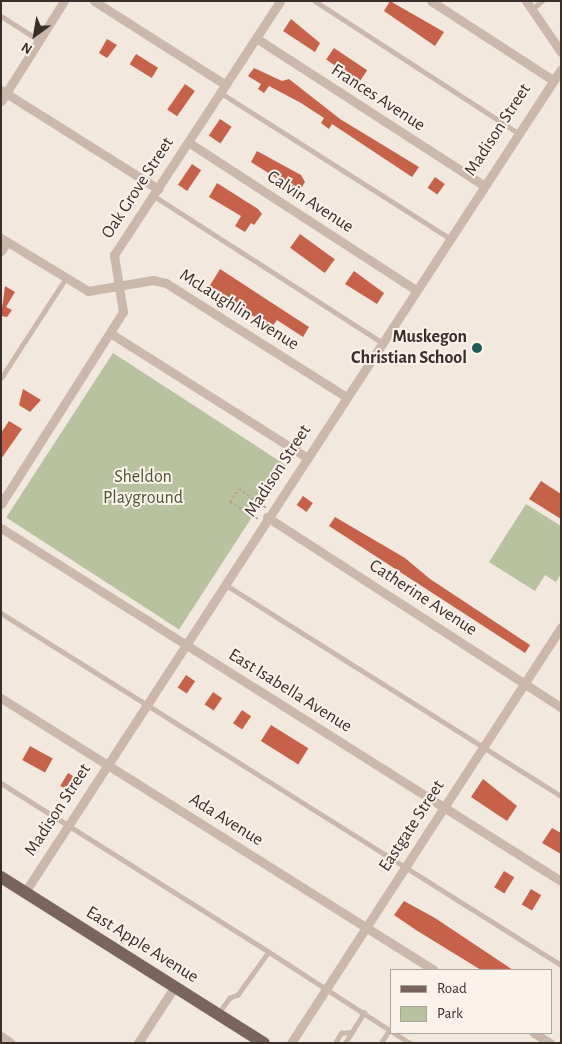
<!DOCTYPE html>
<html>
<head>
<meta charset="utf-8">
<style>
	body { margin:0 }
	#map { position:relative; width:562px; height:1044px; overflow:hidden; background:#f3e8de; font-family:"Alegreya Sans",sans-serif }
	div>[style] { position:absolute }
	.green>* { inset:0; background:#b8c29e; transform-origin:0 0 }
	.building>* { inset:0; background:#c66249; transform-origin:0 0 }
	.path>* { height:2px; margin-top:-1px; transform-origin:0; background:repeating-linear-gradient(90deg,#b7a294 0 2.5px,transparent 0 5px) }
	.service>* { height:4.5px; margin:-2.25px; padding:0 2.25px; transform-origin:2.25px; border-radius:2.25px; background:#cbb8aa }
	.minor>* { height:9px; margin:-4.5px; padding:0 4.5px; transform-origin:4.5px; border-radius:4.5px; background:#cbb8aa }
	.primary>* { height:12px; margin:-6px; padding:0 6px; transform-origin:6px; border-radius:6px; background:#7a645b }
	.dots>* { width:14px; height:14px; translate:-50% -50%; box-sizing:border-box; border:2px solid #faf2eb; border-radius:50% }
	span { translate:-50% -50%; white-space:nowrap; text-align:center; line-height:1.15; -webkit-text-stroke:4px #faf2eb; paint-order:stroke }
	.street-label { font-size:18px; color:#392e2a }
	.poi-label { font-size:18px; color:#392e2a; font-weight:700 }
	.right { translate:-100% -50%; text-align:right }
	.park-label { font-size:18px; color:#4a572d }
	.frame { position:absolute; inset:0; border:2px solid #392e2a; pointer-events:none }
	.legend { position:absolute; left:390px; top:969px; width:162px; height:65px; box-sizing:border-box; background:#faf2eb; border:1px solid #ada49e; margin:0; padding:6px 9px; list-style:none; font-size:15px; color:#392e2a }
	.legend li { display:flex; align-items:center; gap:10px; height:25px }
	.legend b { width:25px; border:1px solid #ada49e }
	.north { position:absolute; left:10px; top:10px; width:50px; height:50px; -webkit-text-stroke:4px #faf2eb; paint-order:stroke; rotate:212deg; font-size:14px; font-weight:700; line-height:20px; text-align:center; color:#392e2a }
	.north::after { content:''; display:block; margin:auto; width:18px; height:22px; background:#392e2a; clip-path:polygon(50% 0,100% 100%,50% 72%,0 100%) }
</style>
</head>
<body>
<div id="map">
	<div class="green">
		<div style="left:113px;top:353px;width:206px;height:196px;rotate:33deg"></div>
		<div style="clip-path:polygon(526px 504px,561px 526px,561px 574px,556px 582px,545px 575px,535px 591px,489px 562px)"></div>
	</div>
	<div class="building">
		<div style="clip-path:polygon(390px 1px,444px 32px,435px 46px,384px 11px)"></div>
		<div style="clip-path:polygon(291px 19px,320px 43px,315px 52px,283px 31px)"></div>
		<div style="clip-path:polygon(107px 39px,117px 45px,107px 58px,99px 53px)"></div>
		<div style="left:334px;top:48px;width:40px;height:14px;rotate:34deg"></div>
		<div style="left:136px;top:54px;width:26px;height:12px;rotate:32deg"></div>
		<div style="clip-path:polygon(254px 68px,282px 81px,289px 79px,340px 119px,419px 167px,412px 177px,332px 124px,329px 129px,321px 123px,324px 118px,301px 103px,269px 86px,264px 93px,258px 89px,261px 84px,248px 76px)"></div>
		<div style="left:185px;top:84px;width:12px;height:31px;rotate:35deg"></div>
		<div style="left:220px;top:119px;width:14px;height:20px;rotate:34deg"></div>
		<div style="clip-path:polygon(257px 151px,301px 175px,305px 182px,299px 192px,251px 162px)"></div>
		<div style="left:192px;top:164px;width:11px;height:25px;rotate:34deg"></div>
		<div style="left:435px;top:177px;width:12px;height:13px;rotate:35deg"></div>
		<div style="clip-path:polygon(217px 183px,258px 209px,262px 214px,254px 225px,251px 223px,245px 232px,235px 226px,241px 216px,209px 197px)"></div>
		<div style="left:300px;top:234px;width:43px;height:17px;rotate:36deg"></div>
		<div style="clip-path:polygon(220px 269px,309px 327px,303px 337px,277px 320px,271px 328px,209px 287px)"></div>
		<div style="clip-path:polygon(354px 271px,384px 293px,377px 304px,345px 284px)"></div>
		<div style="clip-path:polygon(5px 286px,15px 292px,6px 307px,12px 310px,7px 317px,1px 316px)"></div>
		<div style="clip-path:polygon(23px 389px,41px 400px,30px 412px,19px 405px)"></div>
		<div style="clip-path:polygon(9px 421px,22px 429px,1px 459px,1px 433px)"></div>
		<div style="clip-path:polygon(541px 481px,561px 494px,561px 519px,529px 499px)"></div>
		<div style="left:303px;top:496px;width:12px;height:11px;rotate:35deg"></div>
		<div style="clip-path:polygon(335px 517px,405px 558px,430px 579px,530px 645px,525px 653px,329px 526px)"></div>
		<div style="left:186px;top:675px;width:11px;height:15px;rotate:34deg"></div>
		<div style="left:213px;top:692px;width:11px;height:15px;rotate:34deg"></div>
		<div style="left:242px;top:710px;width:11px;height:16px;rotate:34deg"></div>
		<div style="left:271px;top:725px;width:44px;height:19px;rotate:32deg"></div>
		<div style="left:30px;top:746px;width:26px;height:16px;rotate:29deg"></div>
		<div style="left:68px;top:773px;width:12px;height:15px;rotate:31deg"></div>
		<div style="clip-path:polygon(483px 779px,517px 806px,507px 821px,471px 797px)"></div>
		<div style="clip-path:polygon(552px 828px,561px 833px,561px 854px,542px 843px)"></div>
		<div style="left:504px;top:871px;width:12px;height:19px;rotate:31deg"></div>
		<div style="left:531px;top:889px;width:12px;height:18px;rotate:31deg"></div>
		<div style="clip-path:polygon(404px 901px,435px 918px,513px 970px,481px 970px,416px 930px,394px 915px)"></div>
	</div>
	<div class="path">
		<div style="left:258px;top:519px;width:33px;rotate:-149deg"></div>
		<div style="left:230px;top:502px;width:16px;rotate:-55deg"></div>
		<div style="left:239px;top:489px;width:33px;rotate:35deg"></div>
	</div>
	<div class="service">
		<div style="left:315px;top:1px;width:241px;rotate:33deg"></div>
		<div style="left:532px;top:9px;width:13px;rotate:-39deg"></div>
		<div style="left:1px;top:16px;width:45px;rotate:32.3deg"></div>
		<div style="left:221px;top:93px;width:269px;rotate:32.4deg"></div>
		<div style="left:154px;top:196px;width:270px;rotate:32.7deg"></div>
		<div style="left:1px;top:378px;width:119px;rotate:-57deg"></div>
		<div style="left:226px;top:585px;width:396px;rotate:32.2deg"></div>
		<div style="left:1px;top:613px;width:661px;rotate:32.15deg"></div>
		<div style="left:1px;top:783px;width:317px;rotate:32.2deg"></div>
		<div style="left:269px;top:952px;width:53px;rotate:125.8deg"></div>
		<div style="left:238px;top:995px;width:9px;rotate:159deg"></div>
		<div style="left:230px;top:998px;width:19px;rotate:126deg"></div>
		<div style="left:269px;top:952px;width:145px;rotate:32.9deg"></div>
		<div style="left:394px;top:1033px;width:19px;rotate:32deg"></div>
		<div style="left:335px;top:1043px;width:12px;rotate:-59deg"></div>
		<div style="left:341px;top:1033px;width:11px;rotate:-5deg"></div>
		<div style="left:345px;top:1043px;width:36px;rotate:-58deg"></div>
		<div style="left:381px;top:1043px;width:15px;rotate:-58deg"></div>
	</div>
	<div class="minor">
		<div style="left:94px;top:1px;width:156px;rotate:32.5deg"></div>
		<div style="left:431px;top:1px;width:143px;rotate:33deg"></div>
		<div style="left:526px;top:1px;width:62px;rotate:55.5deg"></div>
		<div style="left:256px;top:38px;width:269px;rotate:32.9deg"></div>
		<div style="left:1px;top:90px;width:186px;rotate:32.2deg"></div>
		<div style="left:1px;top:101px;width:118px;rotate:-57.8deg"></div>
		<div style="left:188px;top:142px;width:270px;rotate:33deg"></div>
		<div style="left:1px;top:238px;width:102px;rotate:31.3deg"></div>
		<div style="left:88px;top:291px;width:66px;rotate:-9.6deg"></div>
		<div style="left:153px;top:280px;width:13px;rotate:13deg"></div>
		<div style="left:166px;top:283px;width:213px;rotate:32.3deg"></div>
		<div style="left:1px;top:251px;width:11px;rotate:-56deg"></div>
		<div style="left:110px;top:333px;width:232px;rotate:32.3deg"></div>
		<div style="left:1px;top:504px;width:227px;rotate:-57.6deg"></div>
		<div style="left:123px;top:312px;width:58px;rotate:-99deg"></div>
		<div style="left:114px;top:255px;width:303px;rotate:-56.8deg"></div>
		<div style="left:267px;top:517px;width:350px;rotate:32.9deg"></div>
		<div style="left:1px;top:528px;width:662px;rotate:32.23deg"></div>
		<div style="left:1px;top:698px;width:511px;rotate:32.14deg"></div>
		<div style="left:25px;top:892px;width:982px;rotate:-56.92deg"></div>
		<div style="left:534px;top:1033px;width:19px;rotate:32deg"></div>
		<div style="left:1px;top:1036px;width:12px;rotate:35deg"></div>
		<div style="left:138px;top:1043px;width:68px;rotate:-57deg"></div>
		<div style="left:291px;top:1043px;width:496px;rotate:-57deg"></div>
	</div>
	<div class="primary">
		<div style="left:1px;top:877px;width:311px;rotate:32.3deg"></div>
	</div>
	<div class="dots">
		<div style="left:477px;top:348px;background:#1f595a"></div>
	</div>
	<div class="street-label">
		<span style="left:378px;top:98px;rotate:33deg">Frances Avenue</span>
		<span style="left:498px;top:130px;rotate:-57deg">Madison Street</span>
		<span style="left:138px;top:188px;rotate:-57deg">Oak Grove Street</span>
		<span style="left:310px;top:202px;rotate:33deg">Calvin Avenue</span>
		<span style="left:239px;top:310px;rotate:32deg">McLaughlin Avenue</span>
		<span style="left:278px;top:471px;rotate:-57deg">Madison Street</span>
		<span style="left:423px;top:598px;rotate:33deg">Catherine Avenue</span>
		<span style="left:290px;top:691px;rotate:32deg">East Isabella Avenue</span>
		<span style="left:58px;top:810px;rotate:-57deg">Madison Street</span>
		<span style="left:226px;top:820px;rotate:32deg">Ada Avenue</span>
		<span style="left:412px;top:826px;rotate:-57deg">Eastgate Street</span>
		<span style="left:142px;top:945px;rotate:32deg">East Apple Avenue</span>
	</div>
	<div class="poi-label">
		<span class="right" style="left:467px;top:348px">Muskegon<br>Christian School</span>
	</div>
	<div class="park-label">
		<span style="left:143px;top:488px">Sheldon<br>Playground</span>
	</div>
	<div class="frame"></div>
	<ul class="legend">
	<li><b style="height:6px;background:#7a645b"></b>Road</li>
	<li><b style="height:14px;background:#b8c29e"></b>Park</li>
	</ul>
	<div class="north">N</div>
</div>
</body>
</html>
